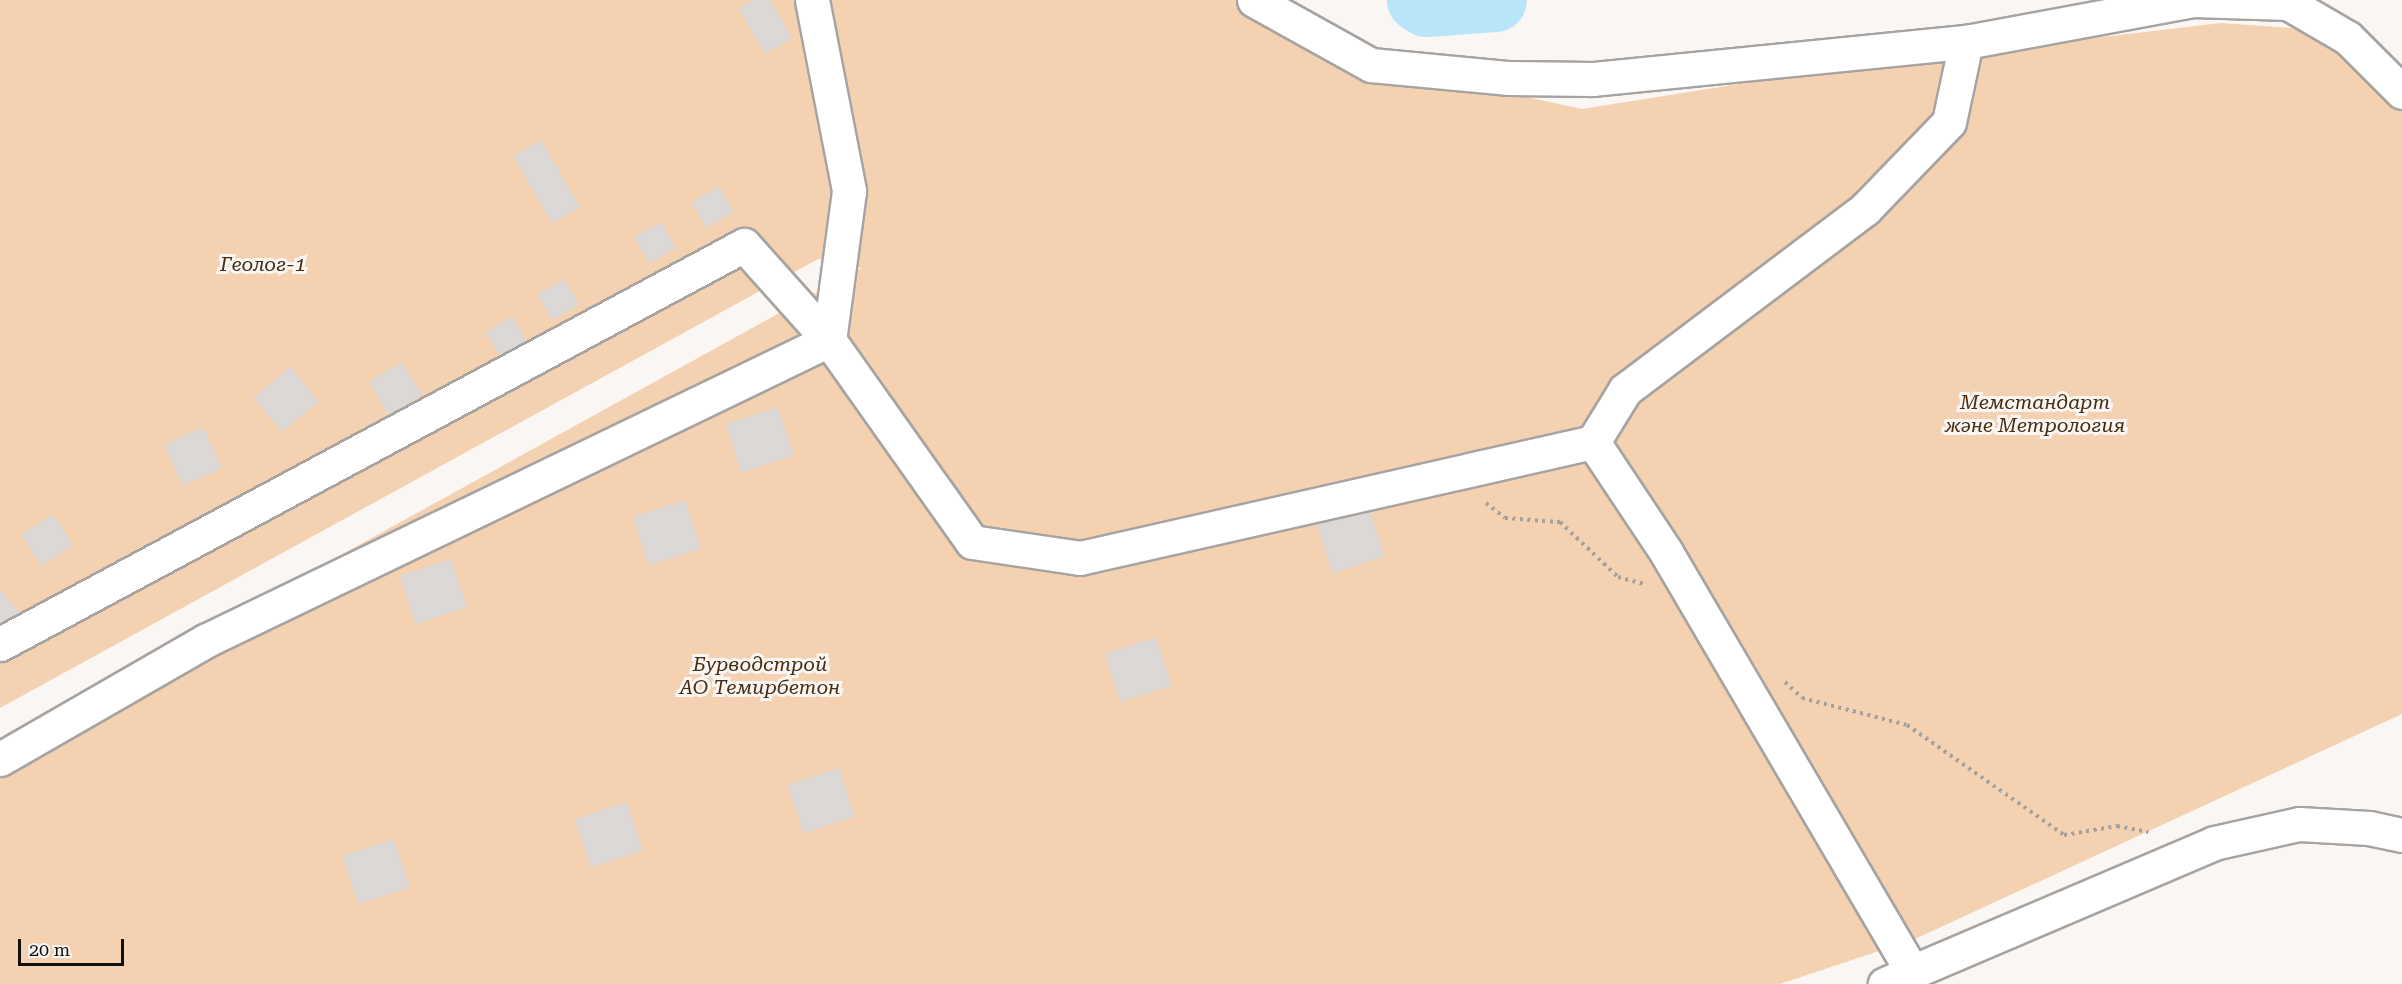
<!DOCTYPE html>
<html>
<head>
<meta charset="utf-8">
<style>
	body { margin:0 }
	#map { position:relative; width:2402px; height:984px; overflow:hidden; background:#f9f6f3; font-family:"Roboto Serif",serif }
	div>[style] { position:absolute }
	.green>* { inset:0; background:#f4d1b0 }
	.river>* { height:63px; margin:-31.5px; padding:0 31.5px; transform-origin:31.5px; border-radius:31.5px; background:#b9e5f9 }
	.building>* { inset:0; background:#dbd8d6; transform-origin:0 0 }
	.path>* { height:4px; margin-top:-2px; transform-origin:0; background:repeating-linear-gradient(90deg,#a3a19f 0 3px,transparent 0 7.5px) }
	.roads { filter:drop-shadow(2px 0 #a6a3a1) drop-shadow(-2px 0 #a6a3a1) drop-shadow(0 2px #a6a3a1) drop-shadow(0 -2px #a6a3a1) }
	.minor>* { height:33px; margin:-16.5px; padding:0 16.5px; transform-origin:16.5px; border-radius:16.5px; background:#fff }
	span { translate:-50% -50%; white-space:nowrap; text-align:center; line-height:1.15; -webkit-text-stroke:6px #f9f6f3; paint-order:stroke }
	.park-label { font-size:20px; color:#472c0f; font-style:italic }
	.scale { position:absolute; left:18px; top:939px; width:106px; height:27px; box-sizing:border-box; border:3px solid #11100f; border-top:0; padding-left:8px; font-size:18px; line-height:21px; white-space:nowrap; color:#11100f; -webkit-text-stroke:4px #f9f6f3; paint-order:stroke }
</style>
</head>
<body>
<div id="map">
	<div class="green">
		<div style="clip-path:polygon(0 0,1261px 0,1360px 61px,1582px 109px,1840px 68px,2221px 23px,2332px 31px,2402px 91px,2402px 714px,1915px 939px,1780px 984px,0 984px,0 743px,861px 268px,818px 259px,0 708px)"></div>
	</div>
	<div class="river">
		<div style="left:1418px;top:0;width:9px;rotate:32deg"></div>
		<div style="left:1426px;top:5px;width:69px;rotate:-4.1deg"></div>
	</div>
	<div class="building">
		<div style="clip-path:polygon(752px 0,770px 0,792px 38px,765px 54px,738px 8px)"></div>
		<div style="left:541px;top:140px;width:78px;height:32px;rotate:60deg"></div>
		<div style="left:719px;top:186px;width:30px;height:32px;rotate:60deg"></div>
		<div style="left:661px;top:222px;width:30px;height:31px;rotate:60deg"></div>
		<div style="left:564px;top:279px;width:30px;height:31px;rotate:60deg"></div>
		<div style="left:512px;top:316px;width:29px;height:31px;rotate:59deg"></div>
		<div style="left:402px;top:362px;width:39px;height:39px;rotate:59deg"></div>
		<div style="left:290px;top:367px;width:45px;height:48px;rotate:50deg"></div>
		<div style="left:778px;top:407px;width:51px;height:55px;rotate:72deg"></div>
		<div style="left:203px;top:427px;width:45px;height:43px;rotate:65deg"></div>
		<div style="left:685px;top:500px;width:51px;height:55px;rotate:72deg"></div>
		<div style="left:1369px;top:508px;width:51px;height:55px;rotate:72deg"></div>
		<div style="left:53px;top:514px;width:37px;height:38px;rotate:57deg"></div>
		<div style="left:451px;top:559px;width:51px;height:54px;rotate:72deg"></div>
		<div style="clip-path:polygon(0 589px,22px 616px,0 635px)"></div>
		<div style="left:1156px;top:637px;width:51px;height:54px;rotate:72deg"></div>
		<div style="left:839px;top:768px;width:51px;height:54px;rotate:72deg"></div>
		<div style="left:627px;top:802px;width:51px;height:55px;rotate:72deg"></div>
		<div style="left:394px;top:839px;width:51px;height:54px;rotate:72deg"></div>
	</div>
	<div class="path">
		<div style="left:1486px;top:503px;width:24px;rotate:38deg"></div>
		<div style="left:1505px;top:518px;width:55px;rotate:4.2deg"></div>
		<div style="left:1560px;top:522px;width:80px;rotate:43.5deg"></div>
		<div style="left:1618px;top:577px;width:28px;rotate:15deg"></div>
		<div style="left:1785px;top:682px;width:23px;rotate:43deg"></div>
		<div style="left:1802px;top:698px;width:108px;rotate:14.4deg"></div>
		<div style="left:1907px;top:725px;width:192px;rotate:35deg"></div>
		<div style="left:2064px;top:835px;width:54px;rotate:-9.6deg"></div>
		<div style="left:2117px;top:826px;width:32px;rotate:11deg"></div>
	</div>
	<div class="roads">
		<div class="minor">
			<div style="left:812px;top:0;width:195px;rotate:79deg"></div>
			<div style="left:849px;top:191px;width:150px;rotate:97.6deg"></div>
			<div style="left:1254px;top:0;width:134px;rotate:29.1deg"></div>
			<div style="left:1371px;top:65px;width:139px;rotate:5.4deg"></div>
			<div style="left:1509px;top:78px;width:84px;rotate:0.7deg"></div>
			<div style="left:1593px;top:79px;width:375px;rotate:-5.7deg"></div>
			<div style="left:1593px;top:442px;width:61px;rotate:-58.4deg"></div>
			<div style="left:1625px;top:390px;width:301px;rotate:-37deg"></div>
			<div style="left:1865px;top:209px;width:121px;rotate:-46deg"></div>
			<div style="left:1949px;top:122px;width:82px;rotate:-78deg"></div>
			<div style="left:1966px;top:42px;width:231px;rotate:-10.5deg"></div>
			<div style="left:2193px;top:0;width:95px;rotate:1.8deg"></div>
			<div style="left:2288px;top:3px;width:69px;rotate:30.3deg"></div>
			<div style="left:2348px;top:38px;width:76px;rotate:45deg"></div>
			<div style="left:0;top:644px;width:844px;rotate:-28.2deg"></div>
			<div style="left:744px;top:245px;width:127px;rotate:48.2deg"></div>
			<div style="left:0;top:759px;width:237px;rotate:-29.9deg"></div>
			<div style="left:205px;top:641px;width:693px;rotate:-25.75deg"></div>
			<div style="left:829px;top:340px;width:247px;rotate:54.7deg"></div>
			<div style="left:972px;top:542px;width:109px;rotate:8.4deg"></div>
			<div style="left:1080px;top:558px;width:526px;rotate:-12.74deg"></div>
			<div style="left:1593px;top:442px;width:132px;rotate:56.4deg"></div>
			<div style="left:1666px;top:552px;width:487px;rotate:59.6deg"></div>
			<div style="left:1912px;top:972px;width:30px;rotate:156deg"></div>
			<div style="left:1912px;top:972px;width:328px;rotate:-23.1deg"></div>
			<div style="left:2214px;top:843px;width:87px;rotate:-12.6deg"></div>
			<div style="left:2299px;top:824px;width:70px;rotate:3.3deg"></div>
			<div style="left:2369px;top:828px;width:34px;rotate:12deg"></div>
		</div>
	</div>
	<div class="park-label">
		<span style="left:263px;top:264px">Геолог-1</span>
		<span style="left:2035px;top:414px">Мемстандарт<br>және Метрология</span>
		<span style="left:760px;top:676px">Бурводстрой<br>АО Темирбетон</span>
	</div>
	<div class="scale">20 m</div>
</div>
</body>
</html>
